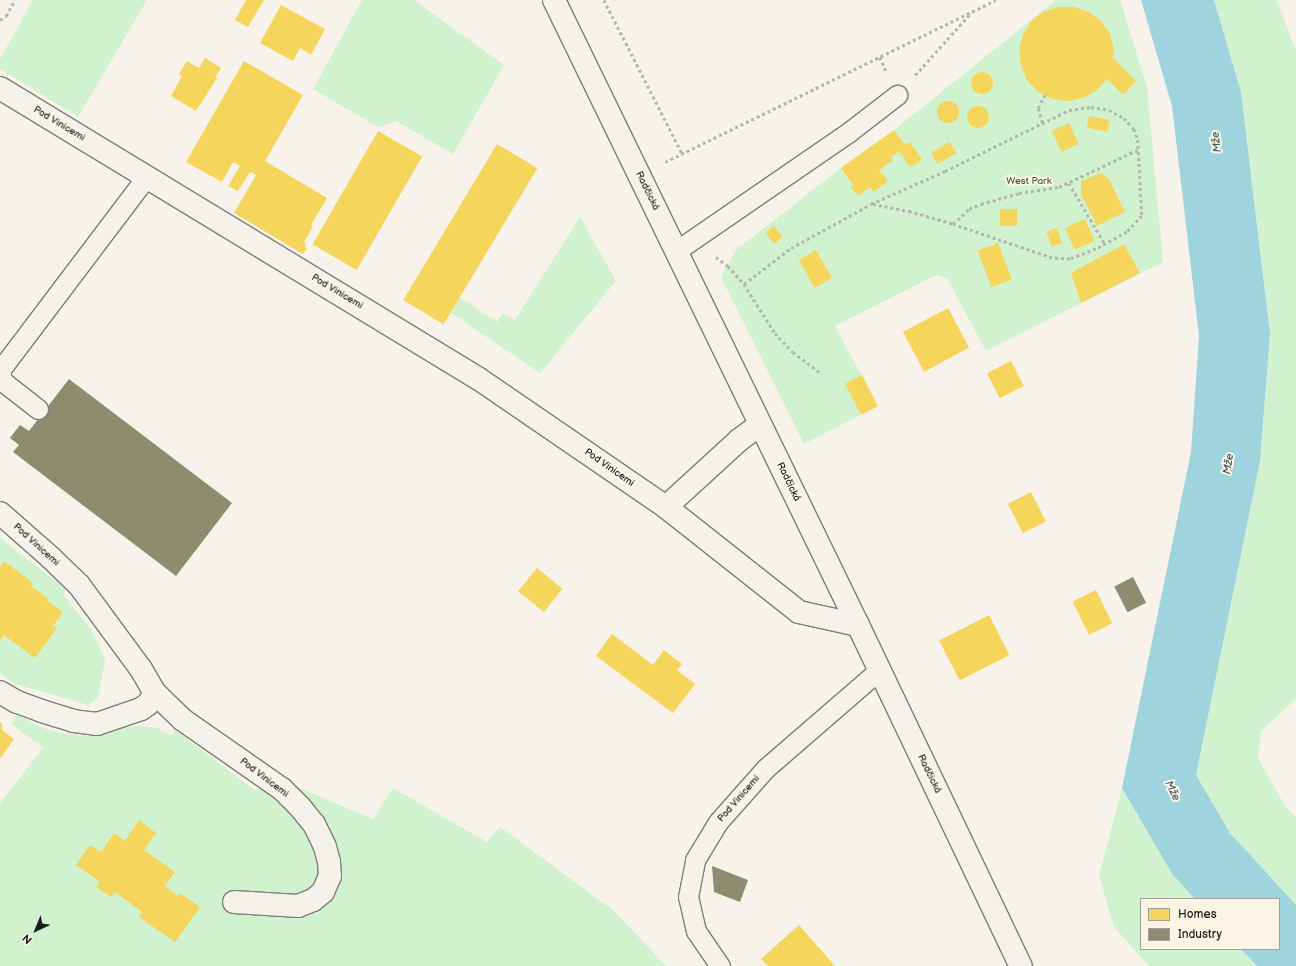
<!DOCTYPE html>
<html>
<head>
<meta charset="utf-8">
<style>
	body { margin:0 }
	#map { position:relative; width:1296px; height:966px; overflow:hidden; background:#f7f3ea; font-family:"Balsamiq Sans",sans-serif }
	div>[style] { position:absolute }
	.green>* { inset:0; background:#d0f2cf }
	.water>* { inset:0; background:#9fd3dd }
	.homes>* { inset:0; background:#f6d55c; transform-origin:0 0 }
	.round { border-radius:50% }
	.industry>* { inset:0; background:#8c8c6e; transform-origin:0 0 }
	.path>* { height:2.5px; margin-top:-1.25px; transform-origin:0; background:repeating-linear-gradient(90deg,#b6b4af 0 3px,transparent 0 6px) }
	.roads { filter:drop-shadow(1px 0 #7f7d79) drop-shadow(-1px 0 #7f7d79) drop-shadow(0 1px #7f7d79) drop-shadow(0 -1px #7f7d79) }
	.lane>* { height:19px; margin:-9.5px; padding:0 9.5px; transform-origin:9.5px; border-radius:9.5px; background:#f5f2ec }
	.street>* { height:22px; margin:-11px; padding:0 11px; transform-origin:11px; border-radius:11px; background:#f5f2ec }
	.secondary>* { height:22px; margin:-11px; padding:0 11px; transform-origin:11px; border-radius:11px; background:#f5f2ec }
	span { translate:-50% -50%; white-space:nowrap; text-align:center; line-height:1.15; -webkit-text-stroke:4px #fcf5e5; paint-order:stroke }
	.street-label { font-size:10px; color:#1c1c1c }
	.park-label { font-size:10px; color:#485c4b }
	.water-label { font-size:11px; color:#3d575e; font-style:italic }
	.legend { position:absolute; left:1140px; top:898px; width:140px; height:52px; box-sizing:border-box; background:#fcf5e5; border:1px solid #a29e95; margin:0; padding:5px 7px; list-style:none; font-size:12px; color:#1c1c1c }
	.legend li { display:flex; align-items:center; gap:8px; height:20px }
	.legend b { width:20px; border:1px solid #a29e95 }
	.north { position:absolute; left:16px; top:910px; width:40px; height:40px; -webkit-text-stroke:3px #fcf5e5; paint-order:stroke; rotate:224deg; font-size:11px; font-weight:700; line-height:16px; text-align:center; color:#1c1c1c }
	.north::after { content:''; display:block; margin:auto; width:14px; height:18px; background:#1c1c1c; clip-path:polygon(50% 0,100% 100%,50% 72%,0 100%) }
</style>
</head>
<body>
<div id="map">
	<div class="green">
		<div style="clip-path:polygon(33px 0,147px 0,78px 117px,0 69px,0 59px)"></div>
		<div style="clip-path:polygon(362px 0,414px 0,504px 65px,453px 154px,396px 121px,378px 127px,313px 89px)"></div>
		<div style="clip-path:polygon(1056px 0,1120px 0,1147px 87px,1163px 262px,986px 351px,947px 278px,936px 275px,835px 326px,878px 406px,804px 444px,721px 277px,736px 250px,841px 168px,894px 130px)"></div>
		<div style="clip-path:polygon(1214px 0,1277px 0,1296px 51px,1296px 699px,1261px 731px,1258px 758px,1285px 806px,1296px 818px,1296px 905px,1230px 833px,1196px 775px,1260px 461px,1270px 334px,1241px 92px)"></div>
		<div style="clip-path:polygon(580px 217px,616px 281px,540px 373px,450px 312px,459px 297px,497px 322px,503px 313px,515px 320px)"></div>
		<div style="clip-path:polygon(0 538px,66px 589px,63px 594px,93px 632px,105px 660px,98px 698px,88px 705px,15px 684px,0 673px)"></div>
		<div style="clip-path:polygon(17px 715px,43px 728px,66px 734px,86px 736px,104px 734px,124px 727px,139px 726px,157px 728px,171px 735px,175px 730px,256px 791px,272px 776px,373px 819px,393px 788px,487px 842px,500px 827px,613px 910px,666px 966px,0 966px,0 803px,43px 748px,11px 724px)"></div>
		<div style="clip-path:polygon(1122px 788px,1173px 875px,1195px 899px,1141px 899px,1141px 949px,1241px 949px,1257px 966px,1149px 966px,1114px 927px,1099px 875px)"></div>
	</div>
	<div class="water">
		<div style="clip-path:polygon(1141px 0,1214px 0,1241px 92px,1270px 334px,1260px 461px,1196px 775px,1230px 833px,1296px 905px,1296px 966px,1257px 966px,1241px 949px,1279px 949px,1279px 899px,1195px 899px,1173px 875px,1122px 788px,1191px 452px,1199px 336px,1172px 106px)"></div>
	</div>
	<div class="homes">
		<div style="clip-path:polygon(246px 0,264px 0,248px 27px,235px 20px)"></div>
		<div style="clip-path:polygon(281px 5px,325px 29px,311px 55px,300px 48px,293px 61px,260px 43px)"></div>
		<div style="clip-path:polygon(1058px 7px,1074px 7px,1089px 12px,1102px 22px,1110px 34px,1114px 49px,1113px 58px,1136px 81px,1123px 95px,1107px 79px,1096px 91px,1083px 98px,1067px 101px,1052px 99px,1038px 92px,1027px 80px,1021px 65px,1019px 50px,1023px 35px,1031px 21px,1043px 12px)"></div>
		<div style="clip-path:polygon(205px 58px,221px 68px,215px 77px,217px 78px,196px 111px,171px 96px,182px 76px,179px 74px,187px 61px,199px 68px)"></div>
		<div style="clip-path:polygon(244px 61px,303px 95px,265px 161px,327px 198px,311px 225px,313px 226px,304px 242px,306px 243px,305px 247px,307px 248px,303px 254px,234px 213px,256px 175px,250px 172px,238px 191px,228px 186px,240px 166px,233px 162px,222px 182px,186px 162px)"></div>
		<div class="round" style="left:971px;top:72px;width:22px;height:22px"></div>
		<div class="round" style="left:937px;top:101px;width:22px;height:22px"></div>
		<div class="round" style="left:967px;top:106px;width:22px;height:22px"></div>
		<div style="left:1089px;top:116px;width:21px;height:12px;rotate:11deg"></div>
		<div style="left:1069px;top:123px;width:23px;height:19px;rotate:65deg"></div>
		<div style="clip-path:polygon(894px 130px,905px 145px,910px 142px,922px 160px,910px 167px,899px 151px,891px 157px,893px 160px,879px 170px,888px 181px,874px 192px,870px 187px,858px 196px,851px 187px,853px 185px,841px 168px)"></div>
		<div style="left:378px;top:131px;width:51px;height:131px;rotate:30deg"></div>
		<div style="left:950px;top:142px;width:13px;height:22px;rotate:61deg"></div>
		<div style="left:497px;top:144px;width:47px;height:182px;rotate:31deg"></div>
		<div style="clip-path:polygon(1101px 173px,1109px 179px,1125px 212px,1097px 226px,1081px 194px,1081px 181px)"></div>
		<div style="left:1000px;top:209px;width:17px;height:17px"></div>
		<div style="left:1085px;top:219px;width:24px;height:22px;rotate:66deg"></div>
		<div style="left:774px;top:226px;width:14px;height:11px;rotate:51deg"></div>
		<div style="left:1057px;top:228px;width:16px;height:11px;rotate:72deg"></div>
		<div style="left:998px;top:243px;width:39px;height:22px;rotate:69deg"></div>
		<div style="clip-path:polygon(1124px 244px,1140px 273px,1081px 303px,1071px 273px)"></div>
		<div style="left:816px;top:250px;width:32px;height:20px;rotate:60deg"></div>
		<div style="left:948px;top:308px;width:45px;height:51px;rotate:62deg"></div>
		<div style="left:1011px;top:361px;width:28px;height:27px;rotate:63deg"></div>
		<div style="left:862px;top:375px;width:35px;height:19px;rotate:63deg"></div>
		<div style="left:1031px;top:492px;width:33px;height:26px;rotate:63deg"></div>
		<div style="clip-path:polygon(4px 561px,33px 583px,31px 586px,49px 599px,47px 601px,63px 612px,53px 626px,57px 628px,35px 658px,4px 635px,0 640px,0 567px)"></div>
		<div style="left:537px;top:568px;width:33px;height:30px;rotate:39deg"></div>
		<div style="left:1096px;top:590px;width:37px;height:26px;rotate:64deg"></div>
		<div style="left:989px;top:615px;width:45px;height:56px;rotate:63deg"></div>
		<div style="clip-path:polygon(612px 634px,653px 665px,664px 650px,682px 664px,677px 670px,695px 684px,673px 713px,596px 656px)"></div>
		<div style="clip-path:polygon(0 722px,2px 724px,2px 730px,14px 739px,0 759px)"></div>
		<div style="clip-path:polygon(139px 820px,156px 833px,144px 850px,175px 872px,165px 886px,178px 896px,180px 893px,200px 907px,175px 942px,139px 917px,142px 912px,115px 892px,111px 897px,96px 887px,100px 882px,76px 865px,90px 845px,101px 852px,114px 833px,125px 841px)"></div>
		<div style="clip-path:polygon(799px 925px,835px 966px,768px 966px,761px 959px)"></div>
	</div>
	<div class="industry">
		<div style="clip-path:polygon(69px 379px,232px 503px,176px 576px,13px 452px,19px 445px,10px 438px,20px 425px,29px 431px)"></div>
		<div style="left:1133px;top:577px;width:29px;height:21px;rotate:63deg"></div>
		<div style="clip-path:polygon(712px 866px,748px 880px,740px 902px,714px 892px)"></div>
	</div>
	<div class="path">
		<div style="left:604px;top:0;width:172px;rotate:63deg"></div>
		<div style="left:0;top:20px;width:7px;rotate:-34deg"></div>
		<div style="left:6px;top:16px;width:18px;rotate:-61deg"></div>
		<div style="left:880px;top:57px;width:15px;rotate:67deg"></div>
		<div style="left:915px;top:75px;width:81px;rotate:-48deg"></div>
		<div style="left:1042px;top:123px;width:16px;rotate:-105deg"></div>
		<div style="left:1038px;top:108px;width:15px;rotate:-62deg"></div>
		<div style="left:665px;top:162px;width:368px;rotate:-26.1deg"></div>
		<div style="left:1069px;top:183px;width:71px;rotate:59.5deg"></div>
		<div style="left:953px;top:224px;width:22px;rotate:-43deg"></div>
		<div style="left:969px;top:209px;width:13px;rotate:-23deg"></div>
		<div style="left:981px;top:204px;width:40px;rotate:-16deg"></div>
		<div style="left:1019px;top:193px;width:40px;rotate:-8.5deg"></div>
		<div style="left:1059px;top:187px;width:89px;rotate:-25.4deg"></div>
		<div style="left:716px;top:257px;width:15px;rotate:37deg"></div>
		<div style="left:728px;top:266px;width:24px;rotate:48deg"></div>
		<div style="left:744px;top:284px;width:58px;rotate:57.7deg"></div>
		<div style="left:775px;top:333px;width:26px;rotate:47deg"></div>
		<div style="left:793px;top:352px;width:36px;rotate:37deg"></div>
		<div style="left:744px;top:284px;width:59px;rotate:-37.5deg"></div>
		<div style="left:791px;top:248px;width:91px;rotate:-28.8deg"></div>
		<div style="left:871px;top:204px;width:81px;rotate:-24deg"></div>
		<div style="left:945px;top:171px;width:138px;rotate:-26.2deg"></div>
		<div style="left:1069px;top:110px;width:22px;rotate:-8deg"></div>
		<div style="left:1091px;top:107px;width:18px;rotate:9deg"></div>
		<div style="left:1109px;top:110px;width:17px;rotate:28deg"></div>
		<div style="left:1124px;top:118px;width:15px;rotate:48deg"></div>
		<div style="left:1134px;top:129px;width:12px;rotate:70deg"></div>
		<div style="left:1138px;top:140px;width:76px;rotate:87deg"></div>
		<div style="left:1142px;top:216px;width:22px;rotate:133deg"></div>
		<div style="left:1127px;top:232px;width:35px;rotate:151deg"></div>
		<div style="left:1096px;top:249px;width:28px;rotate:159deg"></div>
		<div style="left:1070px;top:259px;width:18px;rotate:-177deg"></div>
		<div style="left:1052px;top:258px;width:106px;rotate:-161.2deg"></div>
		<div style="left:952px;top:224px;width:43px;rotate:-163.7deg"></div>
		<div style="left:911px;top:212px;width:41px;rotate:-168.7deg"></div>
	</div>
	<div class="roads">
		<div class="lane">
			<div style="left:676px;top:251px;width:210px;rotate:-34.5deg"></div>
			<div style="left:849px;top:132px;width:61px;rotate:-37.6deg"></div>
			<div style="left:38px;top:409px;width:41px;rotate:-142deg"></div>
			<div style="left:6px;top:384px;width:7px;rotate:-135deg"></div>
			<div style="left:1px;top:379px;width:10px;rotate:-90deg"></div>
			<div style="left:1px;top:369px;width:241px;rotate:-52.9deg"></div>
			<div style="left:720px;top:966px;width:42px;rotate:-124.4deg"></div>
			<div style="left:696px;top:931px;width:35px;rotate:-103deg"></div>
			<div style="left:688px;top:897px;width:38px;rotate:-79deg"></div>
			<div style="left:695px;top:860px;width:44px;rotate:-58.8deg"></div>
			<div style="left:718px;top:822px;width:72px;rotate:-48.4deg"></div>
			<div style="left:766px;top:768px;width:150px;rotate:-40.9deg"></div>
		</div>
		<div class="street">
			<div style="left:0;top:88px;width:560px;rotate:31.28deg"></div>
			<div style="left:479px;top:379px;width:227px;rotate:34.4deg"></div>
			<div style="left:666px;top:507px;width:169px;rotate:38.3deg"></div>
			<div style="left:799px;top:612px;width:60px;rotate:12.4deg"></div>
			<div style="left:666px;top:507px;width:99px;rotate:-42.5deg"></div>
			<div style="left:739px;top:440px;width:26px;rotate:-36deg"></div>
			<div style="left:0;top:513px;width:67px;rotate:41.3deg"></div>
			<div style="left:50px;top:557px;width:40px;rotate:44deg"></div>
			<div style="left:79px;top:585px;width:104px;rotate:53.6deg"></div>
			<div style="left:141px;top:669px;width:28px;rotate:60deg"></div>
			<div style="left:155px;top:693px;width:13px;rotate:122deg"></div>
			<div style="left:148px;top:704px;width:9px;rotate:144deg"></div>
			<div style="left:141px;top:709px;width:46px;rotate:161.2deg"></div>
			<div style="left:97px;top:724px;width:23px;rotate:-173deg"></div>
			<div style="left:74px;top:721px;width:34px;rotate:-163deg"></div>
			<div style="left:42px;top:711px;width:27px;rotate:-160deg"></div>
			<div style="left:17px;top:702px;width:20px;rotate:-150deg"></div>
			<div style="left:155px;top:693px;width:39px;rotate:44deg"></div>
			<div style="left:183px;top:720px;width:121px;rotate:34.9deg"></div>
			<div style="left:282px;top:789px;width:25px;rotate:45deg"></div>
			<div style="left:300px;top:807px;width:22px;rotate:51deg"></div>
			<div style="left:314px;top:824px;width:25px;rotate:64deg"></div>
			<div style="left:325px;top:847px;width:16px;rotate:75deg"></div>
			<div style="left:329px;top:862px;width:14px;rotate:86deg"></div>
			<div style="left:330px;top:876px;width:17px;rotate:114deg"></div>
			<div style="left:323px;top:892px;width:13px;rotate:141deg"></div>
			<div style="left:313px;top:900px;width:16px;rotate:158deg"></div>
			<div style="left:298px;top:906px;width:64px;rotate:-176.4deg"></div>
		</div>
		<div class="secondary">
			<div style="left:554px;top:0;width:695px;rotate:64.06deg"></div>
			<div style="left:858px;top:625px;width:378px;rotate:64.5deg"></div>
		</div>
	</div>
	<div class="street-label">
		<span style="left:59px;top:124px;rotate:31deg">Pod Vinicemi</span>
		<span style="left:647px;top:191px;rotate:64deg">Radčická</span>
		<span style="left:337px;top:292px;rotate:31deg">Pod Vinicemi</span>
		<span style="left:609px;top:468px;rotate:35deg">Pod Vinicemi</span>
		<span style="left:788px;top:482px;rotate:64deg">Radčická</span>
		<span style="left:36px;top:545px;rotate:42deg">Pod Vinicemi</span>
		<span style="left:929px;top:774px;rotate:64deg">Radčická</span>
		<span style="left:264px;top:778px;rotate:37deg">Pod Vinicemi</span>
		<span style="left:739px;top:799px;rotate:-49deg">Pod Vinicemi</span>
	</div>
	<div class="park-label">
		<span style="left:1029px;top:182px">West Park</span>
	</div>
	<div class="water-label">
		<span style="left:1217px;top:142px;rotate:-97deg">Mže</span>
		<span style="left:1229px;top:464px;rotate:-81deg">Mže</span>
		<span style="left:1172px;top:791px;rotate:64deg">Mže</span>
	</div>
	<ul class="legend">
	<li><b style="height:11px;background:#f6d55c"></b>Homes</li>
	<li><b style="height:11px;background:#8c8c6e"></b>Industry</li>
	</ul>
	<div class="north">N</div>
</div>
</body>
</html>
